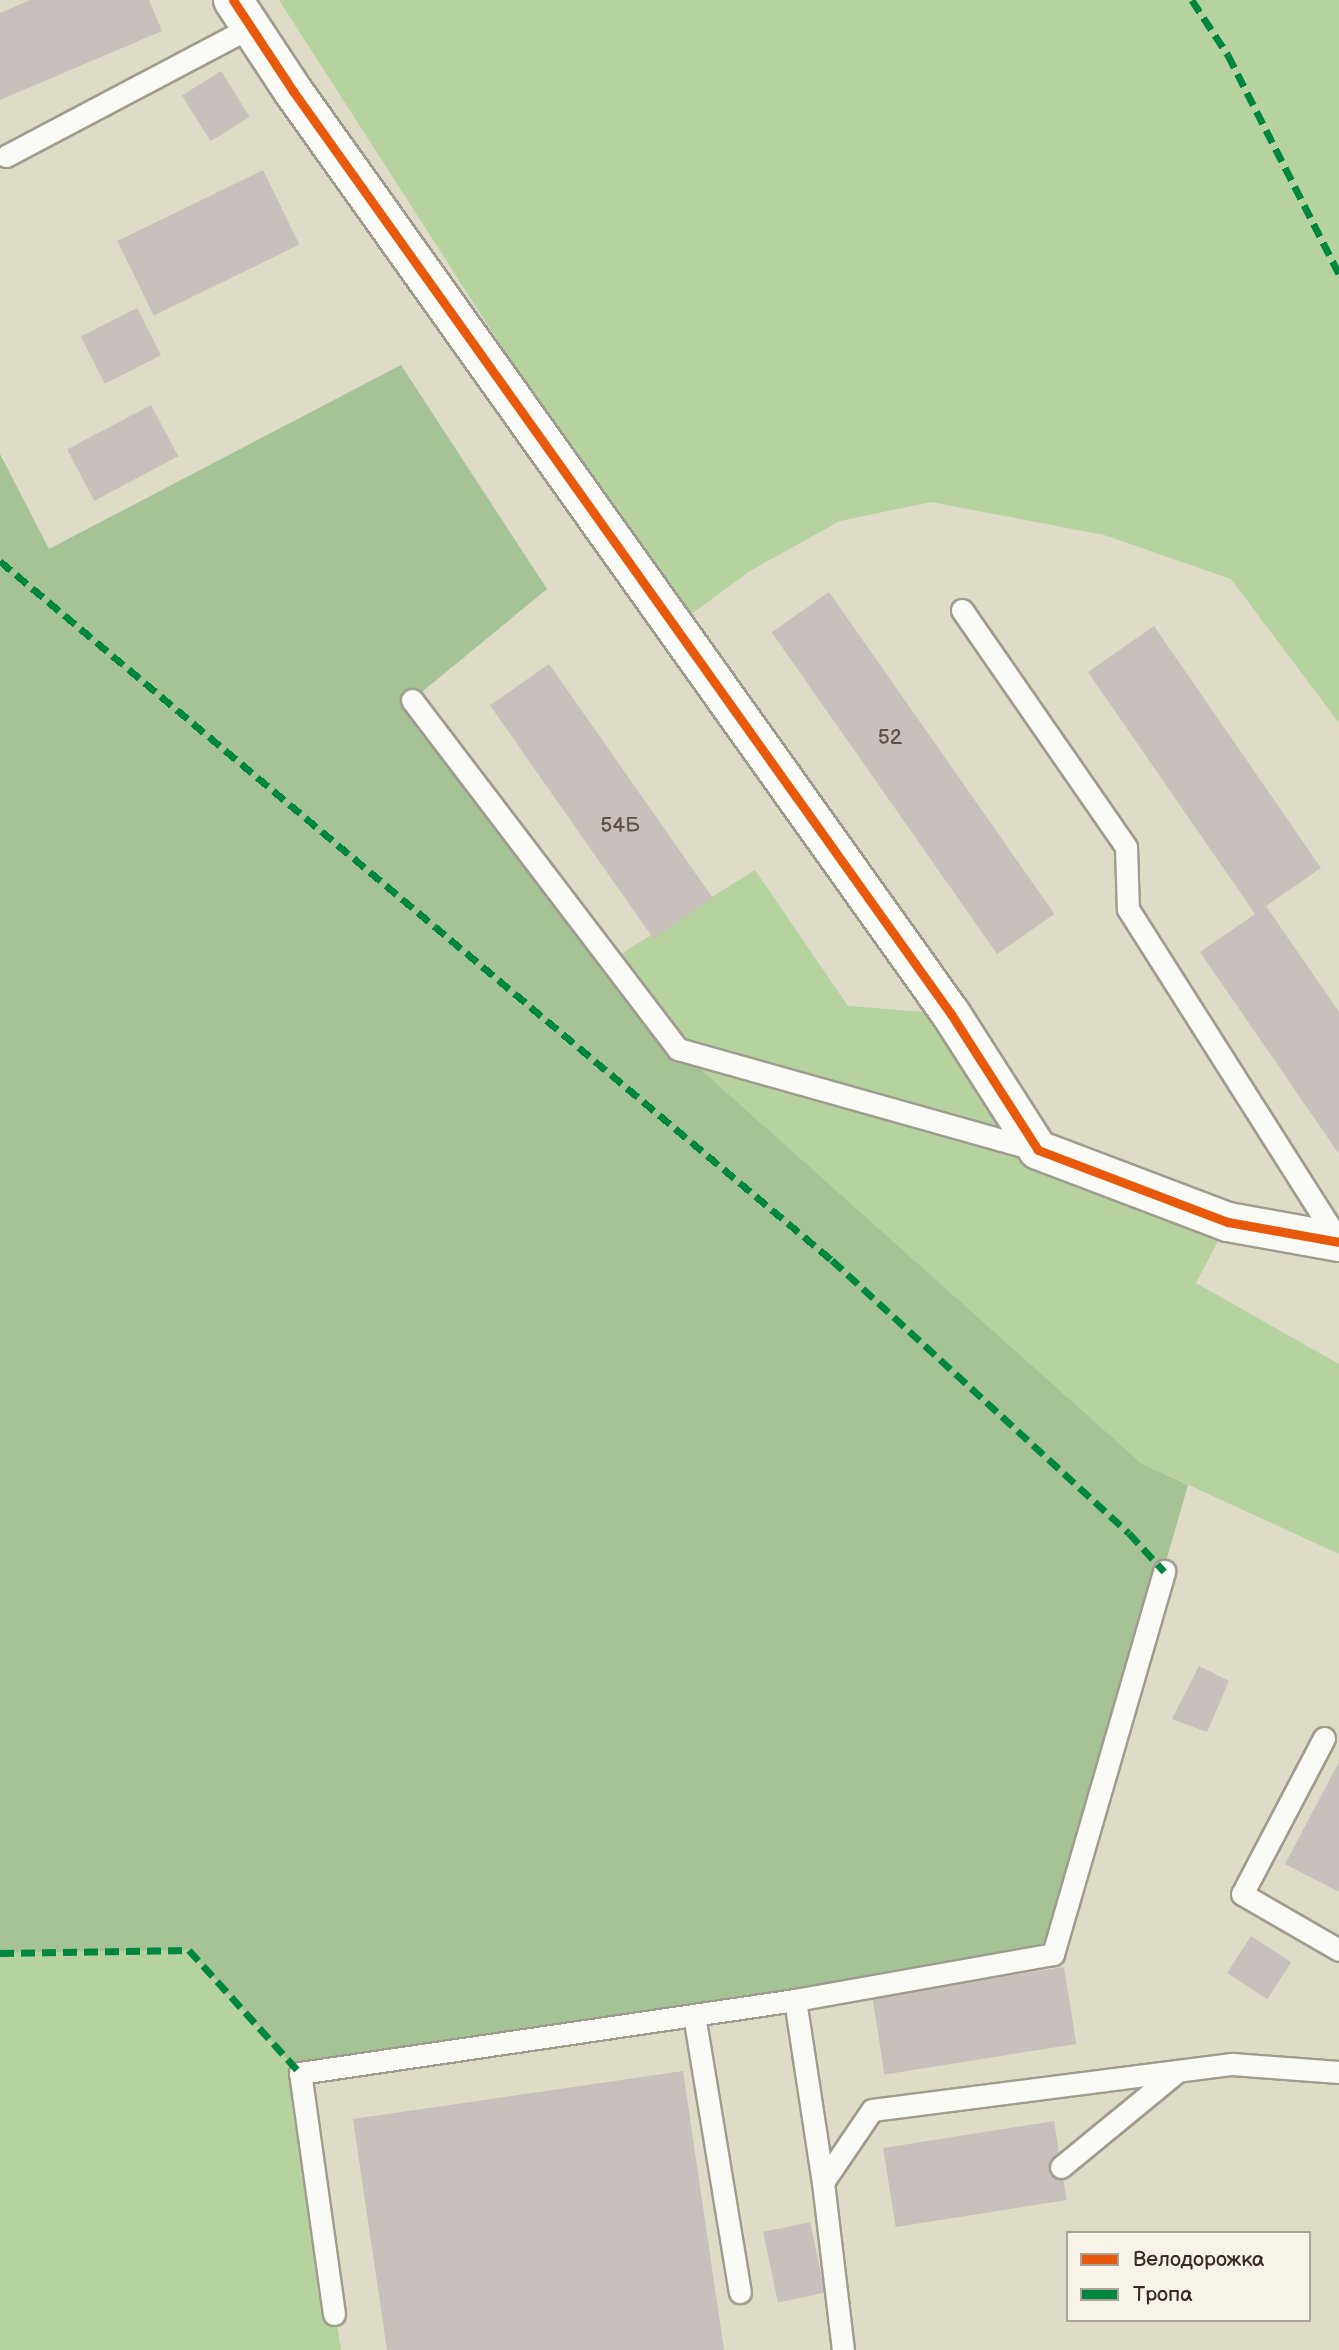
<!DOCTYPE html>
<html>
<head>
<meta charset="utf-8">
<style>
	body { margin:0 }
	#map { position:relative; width:1339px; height:2350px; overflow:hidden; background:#dedbc7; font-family:"Balsamiq Sans",sans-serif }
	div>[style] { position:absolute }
	.green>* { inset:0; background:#b6d39f }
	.forest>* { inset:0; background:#a6c396 }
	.building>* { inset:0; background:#c7c0bd; transform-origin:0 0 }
	.roads { filter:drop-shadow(2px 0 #9f9c8f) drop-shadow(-2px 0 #9f9c8f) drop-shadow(0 2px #9f9c8f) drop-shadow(0 -2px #9f9c8f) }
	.service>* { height:21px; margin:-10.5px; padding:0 10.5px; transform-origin:10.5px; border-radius:10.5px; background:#fafaf7 }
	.minor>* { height:38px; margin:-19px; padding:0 19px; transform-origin:19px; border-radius:19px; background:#fafaf7 }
	.quiet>* { height:7px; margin-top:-3.5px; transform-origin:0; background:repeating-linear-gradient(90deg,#00873e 0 14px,transparent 0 21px) }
	.cycleway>* { height:9px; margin:-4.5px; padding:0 4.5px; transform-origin:4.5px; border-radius:4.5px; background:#e8590c }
	span { translate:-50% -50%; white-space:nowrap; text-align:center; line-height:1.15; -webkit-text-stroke:5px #f7f3e8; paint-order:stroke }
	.number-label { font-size:21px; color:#5e5046 }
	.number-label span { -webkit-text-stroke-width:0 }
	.legend { position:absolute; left:1066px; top:2231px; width:245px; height:91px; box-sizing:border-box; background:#f7f3e8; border:2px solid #aca397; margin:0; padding:9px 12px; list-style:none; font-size:21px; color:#3b2a1e }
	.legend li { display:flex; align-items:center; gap:14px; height:35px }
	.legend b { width:35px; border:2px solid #aca397 }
</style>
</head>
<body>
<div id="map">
	<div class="green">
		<div style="clip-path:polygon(279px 0,1339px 0,1339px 723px,1231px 579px,1104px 535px,931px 502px,840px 521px,750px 571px,679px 623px)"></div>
		<div style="clip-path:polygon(755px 870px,848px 1006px,951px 1014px,1038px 1150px,1228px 1222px,1196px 1283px,1339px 1364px,1339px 1554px,1141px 1463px,678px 1049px,613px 959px)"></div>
		<div style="clip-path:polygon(189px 1950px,300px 2073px,341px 2350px,0 2350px,0 1953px)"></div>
	</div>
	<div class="forest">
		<div style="clip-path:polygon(401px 365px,547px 589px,412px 700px,678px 1049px,1141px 1463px,1188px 1485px,1053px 1954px,300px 2073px,189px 1950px,0 1953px,0 454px,49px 549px)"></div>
	</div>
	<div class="building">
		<div style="clip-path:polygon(30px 0,149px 0,162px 31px,0 100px,0 13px)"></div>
		<div style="left:221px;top:71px;width:54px;height:46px;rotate:58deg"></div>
		<div style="left:263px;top:170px;width:83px;height:162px;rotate:64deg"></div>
		<div style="left:137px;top:308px;width:53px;height:63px;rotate:63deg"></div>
		<div style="left:151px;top:405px;width:58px;height:95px;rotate:62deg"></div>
		<div style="left:829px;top:592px;width:393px;height:70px;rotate:55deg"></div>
		<div style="clip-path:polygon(1154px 626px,1321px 868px,1266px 906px,1339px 1012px,1339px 1154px,1200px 952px,1255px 914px,1088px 672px)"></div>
		<div style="left:549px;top:664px;width:285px;height:72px;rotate:55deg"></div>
		<div style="clip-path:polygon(1199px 1666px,1229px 1681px,1207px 1732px,1172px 1719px)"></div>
		<div style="clip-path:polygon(1339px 1762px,1339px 1892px,1285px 1864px)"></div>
		<div style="left:1251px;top:1936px;width:48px;height:44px;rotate:33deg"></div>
		<div style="left:1064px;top:1967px;width:78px;height:194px;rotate:81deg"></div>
		<div style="clip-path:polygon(683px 2071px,724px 2350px,387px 2350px,353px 2119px)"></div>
		<div style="left:1054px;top:2121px;width:80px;height:173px;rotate:81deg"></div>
		<div style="left:810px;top:2222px;width:72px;height:48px;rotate:78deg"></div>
	</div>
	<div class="roads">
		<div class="service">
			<div style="left:6px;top:156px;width:277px;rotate:-27.8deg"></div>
			<div style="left:962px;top:610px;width:288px;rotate:55.3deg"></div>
			<div style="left:1126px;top:847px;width:62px;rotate:88.2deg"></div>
			<div style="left:1128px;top:909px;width:394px;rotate:57.6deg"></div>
			<div style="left:412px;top:700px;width:439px;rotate:52.7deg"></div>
			<div style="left:678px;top:1049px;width:374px;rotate:15.7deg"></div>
			<div style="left:1324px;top:1738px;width:176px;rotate:117.7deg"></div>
			<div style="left:1242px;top:1894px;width:112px;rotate:30deg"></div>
			<div style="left:795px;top:2000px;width:262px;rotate:-10.1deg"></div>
			<div style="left:1053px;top:1954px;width:399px;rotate:-73.8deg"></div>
			<div style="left:694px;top:2015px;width:281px;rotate:80.6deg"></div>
			<div style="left:1061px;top:2167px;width:151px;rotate:-39.4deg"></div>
			<div style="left:334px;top:2314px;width:243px;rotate:-98deg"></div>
			<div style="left:300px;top:2073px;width:500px;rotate:-8.39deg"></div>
			<div style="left:795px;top:2000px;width:184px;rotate:81.3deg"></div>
			<div style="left:843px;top:2350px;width:169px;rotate:-96.8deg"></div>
			<div style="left:823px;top:2182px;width:87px;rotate:-55.8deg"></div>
			<div style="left:872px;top:2110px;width:363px;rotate:-7.3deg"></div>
			<div style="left:1232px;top:2064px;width:107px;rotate:4.3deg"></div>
		</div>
		<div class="minor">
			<div style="left:233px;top:0;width:109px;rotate:56.6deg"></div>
			<div style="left:293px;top:91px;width:1134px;rotate:54.52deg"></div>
			<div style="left:951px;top:1014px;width:161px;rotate:57.4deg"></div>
			<div style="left:1038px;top:1150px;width:203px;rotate:20.8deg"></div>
			<div style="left:1228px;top:1222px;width:113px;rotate:10.2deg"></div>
		</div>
	</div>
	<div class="quiet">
		<div style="left:1192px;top:0;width:66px;rotate:56.8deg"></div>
		<div style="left:1228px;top:55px;width:246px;rotate:63.1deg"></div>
		<div style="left:0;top:561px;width:1087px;rotate:40.04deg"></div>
		<div style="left:832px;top:1260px;width:403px;rotate:42.6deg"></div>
		<div style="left:1129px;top:1533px;width:52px;rotate:47.4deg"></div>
		<div style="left:0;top:1953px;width:189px;rotate:-0.9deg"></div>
		<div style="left:189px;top:1950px;width:166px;rotate:47.9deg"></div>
	</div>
	<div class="cycleway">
		<div style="left:233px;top:0;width:109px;rotate:56.6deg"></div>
		<div style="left:293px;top:91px;width:1134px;rotate:54.52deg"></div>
		<div style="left:951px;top:1014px;width:161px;rotate:57.4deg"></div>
		<div style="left:1038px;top:1150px;width:203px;rotate:20.8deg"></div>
		<div style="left:1228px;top:1222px;width:113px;rotate:10.2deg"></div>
	</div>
	<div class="number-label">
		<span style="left:890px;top:738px">52</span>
		<span style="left:620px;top:826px">54Б</span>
	</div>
	<ul class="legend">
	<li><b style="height:9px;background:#e8590c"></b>Велодорожка</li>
	<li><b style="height:9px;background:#00873e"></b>Тропа</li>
	</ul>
</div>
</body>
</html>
